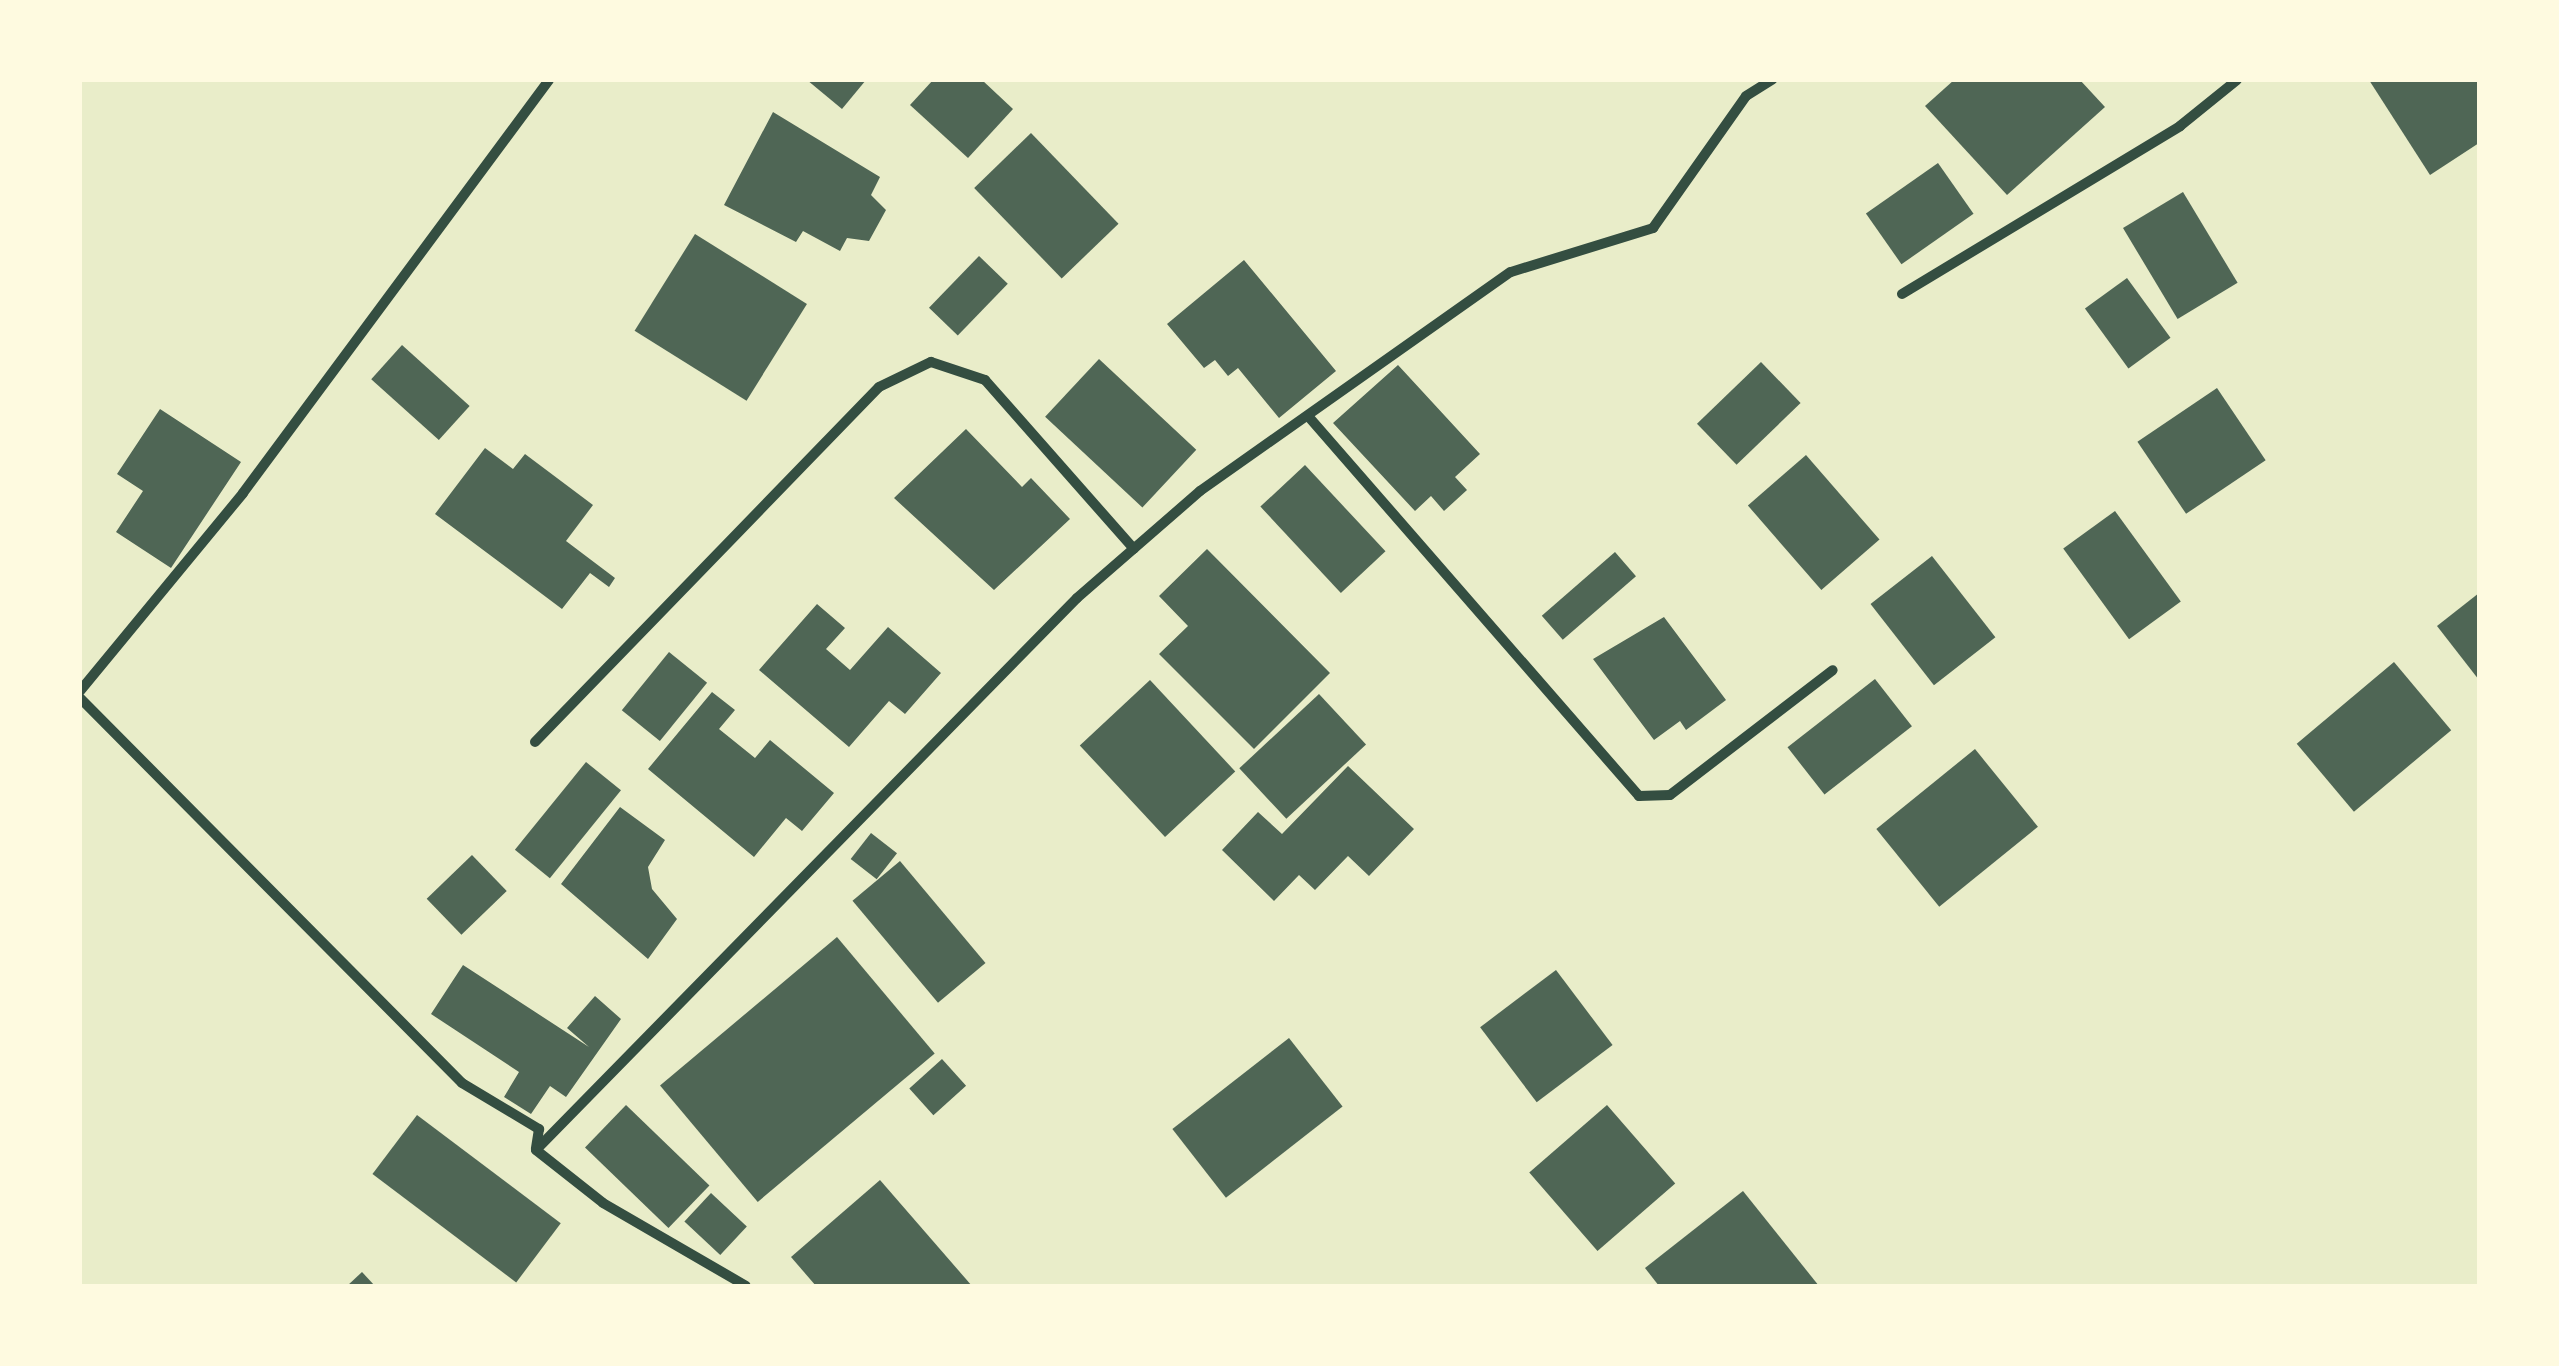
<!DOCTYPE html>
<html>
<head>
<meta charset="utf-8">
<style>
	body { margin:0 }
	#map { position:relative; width:2559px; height:1366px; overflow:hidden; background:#e9edc9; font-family:"Zilla Slab",serif }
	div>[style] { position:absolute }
	.building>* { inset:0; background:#4f6655; transform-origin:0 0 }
	.minor>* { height:10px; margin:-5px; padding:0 5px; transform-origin:5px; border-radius:5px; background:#344e41 }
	span { translate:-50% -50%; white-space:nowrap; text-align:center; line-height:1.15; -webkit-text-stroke:10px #fefae0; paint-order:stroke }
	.frame { position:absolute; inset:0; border:82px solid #fefae0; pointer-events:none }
</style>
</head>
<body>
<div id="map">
	<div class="building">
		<div style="clip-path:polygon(807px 80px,866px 80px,842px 109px)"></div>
		<div style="clip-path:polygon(933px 80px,982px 80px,1013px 109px,968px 158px,910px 105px)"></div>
		<div style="clip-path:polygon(1954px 80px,2080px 80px,2105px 107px,2007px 195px,1925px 106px)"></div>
		<div style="clip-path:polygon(2369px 80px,2479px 80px,2479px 143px,2430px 175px)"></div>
		<div style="clip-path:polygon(773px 112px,880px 177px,871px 195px,886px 210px,869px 241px,847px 238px,840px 251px,803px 231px,796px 242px,724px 205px)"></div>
		<div style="left:1031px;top:133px;width:126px;height:79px;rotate:46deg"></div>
		<div style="left:1938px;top:163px;width:62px;height:88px;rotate:55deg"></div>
		<div style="left:2183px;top:192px;width:106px;height:70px;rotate:59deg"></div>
		<div style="left:695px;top:234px;width:132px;height:114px;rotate:32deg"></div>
		<div style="left:979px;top:256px;width:40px;height:72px;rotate:44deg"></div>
		<div style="clip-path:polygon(1244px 260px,1336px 371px,1279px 418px,1238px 368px,1228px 376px,1215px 360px,1204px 368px,1167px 324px)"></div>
		<div style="left:2127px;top:278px;width:74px;height:52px;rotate:54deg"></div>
		<div style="left:402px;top:345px;width:91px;height:46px;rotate:42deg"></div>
		<div style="left:1099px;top:359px;width:133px;height:79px;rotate:43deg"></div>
		<div style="left:1761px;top:362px;width:57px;height:89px;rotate:46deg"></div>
		<div style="clip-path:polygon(1398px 365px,1480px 454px,1455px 477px,1467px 490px,1444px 511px,1431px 496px,1415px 511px,1333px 423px)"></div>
		<div style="left:2217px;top:388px;width:87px;height:96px;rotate:56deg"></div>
		<div style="clip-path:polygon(160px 409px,241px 462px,171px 568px,116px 532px,143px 491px,117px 474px)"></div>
		<div style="clip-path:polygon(966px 429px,1022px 487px,1031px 478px,1070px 519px,994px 590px,894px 498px)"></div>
		<div style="clip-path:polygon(485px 448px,513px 469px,525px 454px,593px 505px,566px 541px,615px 578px,609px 587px,590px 573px,562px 609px,435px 514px)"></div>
		<div style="left:1806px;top:455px;width:112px;height:77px;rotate:49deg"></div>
		<div style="left:1305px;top:465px;width:118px;height:61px;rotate:47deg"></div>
		<div style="left:2115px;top:511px;width:112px;height:64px;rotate:54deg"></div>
		<div style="clip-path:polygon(1207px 549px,1330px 673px,1254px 749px,1159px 654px,1188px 626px,1159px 596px)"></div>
		<div style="left:1615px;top:552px;width:32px;height:97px;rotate:49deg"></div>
		<div style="left:1932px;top:556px;width:103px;height:78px;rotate:52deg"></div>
		<div style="clip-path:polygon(2479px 593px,2479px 680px,2437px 626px)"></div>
		<div style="clip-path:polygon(817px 604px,845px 628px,826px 649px,850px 670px,888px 627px,941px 673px,905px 714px,889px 701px,849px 747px,759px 670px)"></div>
		<div style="clip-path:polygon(1664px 617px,1726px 700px,1686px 730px,1680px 721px,1654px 740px,1593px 659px)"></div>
		<div style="left:669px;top:652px;width:49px;height:75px;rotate:39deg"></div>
		<div style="left:2394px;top:662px;width:89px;height:127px;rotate:50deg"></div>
		<div style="left:1875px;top:679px;width:60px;height:111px;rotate:52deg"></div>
		<div style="left:1150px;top:680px;width:125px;height:96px;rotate:47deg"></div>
		<div style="clip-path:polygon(712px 692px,735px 710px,719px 729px,755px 758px,770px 740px,834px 793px,802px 831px,786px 818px,754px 857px,648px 769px)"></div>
		<div style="left:1319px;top:694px;width:69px;height:109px;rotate:47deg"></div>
		<div style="left:1975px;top:749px;width:100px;height:127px;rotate:51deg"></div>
		<div style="left:586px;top:762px;width:45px;height:113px;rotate:39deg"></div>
		<div style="clip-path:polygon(1348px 766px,1414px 829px,1369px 876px,1348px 856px,1315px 890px,1299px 875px,1274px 901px,1222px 850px,1258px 812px,1282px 834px)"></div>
		<div style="clip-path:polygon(620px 807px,665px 840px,648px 867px,652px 889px,677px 919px,648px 959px,561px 884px)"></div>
		<div style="left:871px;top:833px;width:33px;height:33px;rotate:38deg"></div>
		<div style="left:472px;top:855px;width:50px;height:63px;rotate:46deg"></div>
		<div style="left:900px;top:861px;width:133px;height:62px;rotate:50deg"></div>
		<div style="left:837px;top:937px;width:152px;height:231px;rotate:50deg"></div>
		<div style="clip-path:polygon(463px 965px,589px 1047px,567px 1028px,595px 996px,621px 1019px,566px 1097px,550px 1086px,531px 1114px,504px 1097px,519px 1072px,431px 1014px)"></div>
		<div style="left:1556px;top:970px;width:94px;height:95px;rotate:53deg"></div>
		<div style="left:1289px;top:1038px;width:87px;height:148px;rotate:52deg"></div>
		<div style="left:942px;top:1059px;width:36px;height:44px;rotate:48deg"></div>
		<div style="left:626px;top:1105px;width:116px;height:59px;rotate:44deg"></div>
		<div style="left:1607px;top:1105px;width:104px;height:103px;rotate:49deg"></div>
		<div style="left:417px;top:1115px;width:180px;height:74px;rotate:37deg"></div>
		<div style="clip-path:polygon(880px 1180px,972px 1286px,816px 1286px,791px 1257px)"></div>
		<div style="clip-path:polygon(1743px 1191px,1819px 1286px,1659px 1286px,1645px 1268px)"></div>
		<div style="left:711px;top:1193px;width:49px;height:39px;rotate:43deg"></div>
		<div style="clip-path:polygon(362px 1272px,375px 1286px,347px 1286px)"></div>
	</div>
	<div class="minor">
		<div style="left:1902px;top:294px;width:325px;rotate:-31.1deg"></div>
		<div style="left:2180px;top:126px;width:73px;rotate:-38.9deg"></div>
		<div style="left:1308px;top:416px;width:504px;rotate:48.94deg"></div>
		<div style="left:1639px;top:796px;width:31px;rotate:-2deg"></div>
		<div style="left:1670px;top:795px;width:205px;rotate:-37.5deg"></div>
		<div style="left:80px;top:691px;width:256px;rotate:-50.5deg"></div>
		<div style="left:243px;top:493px;width:514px;rotate:-53.46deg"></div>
		<div style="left:80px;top:698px;width:542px;rotate:45.22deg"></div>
		<div style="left:462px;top:1083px;width:90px;rotate:30.9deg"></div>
		<div style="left:539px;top:1129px;width:20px;rotate:99deg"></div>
		<div style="left:535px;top:742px;width:494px;rotate:-45.9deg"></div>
		<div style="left:879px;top:387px;width:58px;rotate:-25.7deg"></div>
		<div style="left:931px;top:362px;width:57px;rotate:18.4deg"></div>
		<div style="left:985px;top:380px;width:225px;rotate:48.6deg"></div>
		<div style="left:536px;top:1150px;width:773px;rotate:-45.58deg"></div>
		<div style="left:1077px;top:598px;width:163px;rotate:-41deg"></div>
		<div style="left:1200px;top:491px;width:380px;rotate:-35.2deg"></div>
		<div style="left:1511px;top:272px;width:149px;rotate:-17.2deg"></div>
		<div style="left:1653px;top:228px;width:161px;rotate:-54.8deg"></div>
		<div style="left:1746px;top:96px;width:31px;rotate:-32deg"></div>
		<div style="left:536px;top:1150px;width:85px;rotate:38.3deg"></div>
		<div style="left:603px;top:1203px;width:165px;rotate:30.1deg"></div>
	</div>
	<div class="frame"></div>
</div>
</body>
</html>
